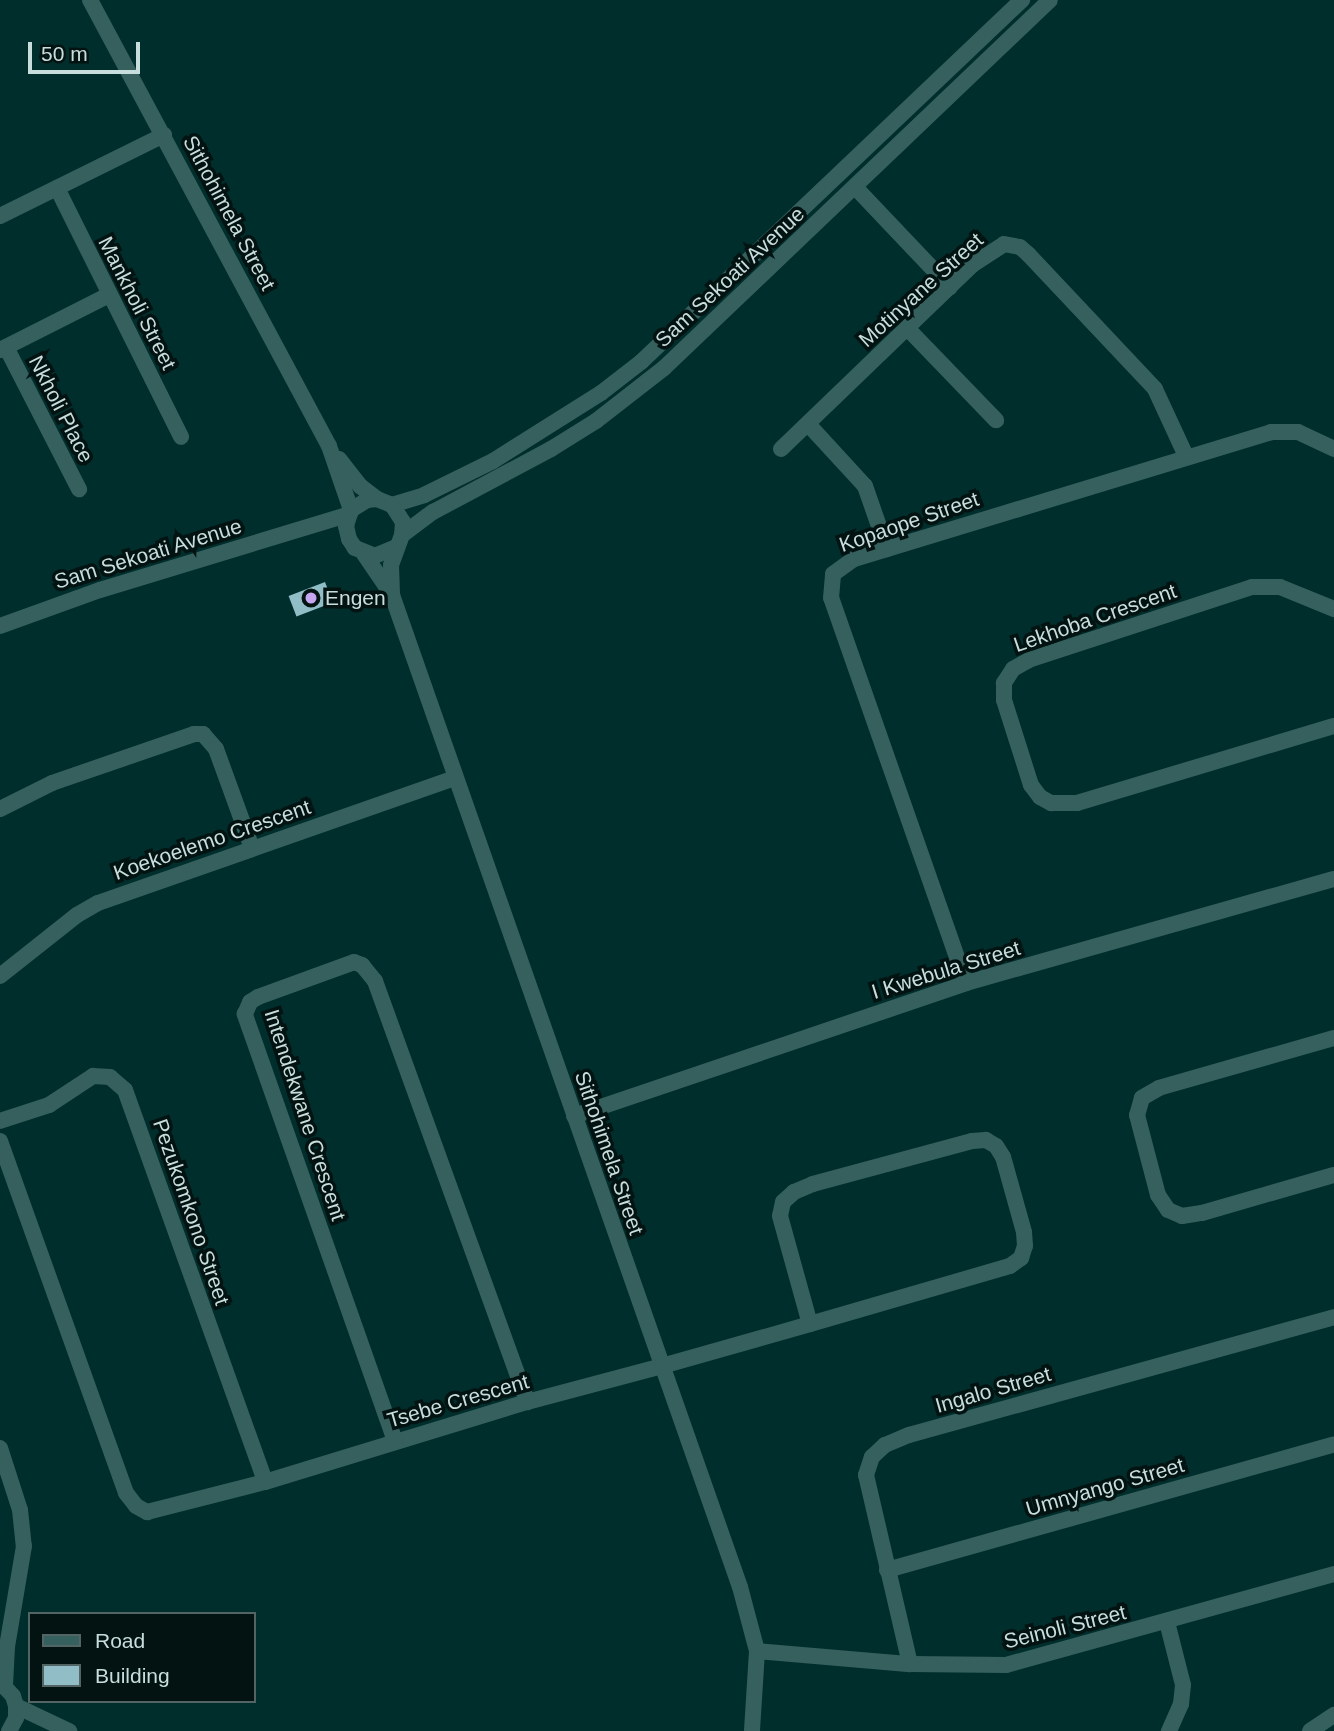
<!DOCTYPE html>
<html>
<head>
<meta charset="utf-8">
<style>
	body { margin:0 }
	#map { position:relative; width:1334px; height:1731px; overflow:hidden; background:#002e2c; font-family:Arial,sans-serif }
	div>[style] { position:absolute }
	.building>* { inset:0; background:#91bdc6; transform-origin:0 0 }
	.minor>* { height:16px; margin:-8px; padding:0 8px; transform-origin:8px; border-radius:8px; background:#35605d }
	.dots>* { width:19px; height:19px; translate:-50% -50%; box-sizing:border-box; border:4px solid #031312; border-radius:50% }
	span { translate:-50% -50%; white-space:nowrap; text-align:center; line-height:1.15; -webkit-text-stroke:7px #031312; paint-order:stroke }
	.street-label { font-size:21px; color:#c8dedc }
	.poi-label { font-size:21px; color:#c8dedc }
	.left { translate:0 -50%; text-align:left }
	.legend { position:absolute; left:28px; top:1612px; width:228px; height:91px; box-sizing:border-box; background:#031312; border:2px solid #526463; margin:0; padding:9px 12px; list-style:none; font-size:21px; color:#c8dedc }
	.legend li { display:flex; align-items:center; gap:14px; height:35px }
	.legend b { width:35px; border:2px solid #526463 }
	.scale { position:absolute; left:28px; top:42px; width:112px; height:32px; box-sizing:border-box; border:4px solid #c8dedc; border-top:0; padding-left:9px; font-size:21px; line-height:24px; white-space:nowrap; color:#c8dedc; -webkit-text-stroke:5px #031312; paint-order:stroke }
</style>
</head>
<body>
<div id="map">
	<div class="building">
		<div style="left:325px;top:582px;width:22px;height:39px;rotate:69deg"></div>
	</div>
	<div class="minor">
		<div style="left:90px;top:0;width:506px;rotate:61.81deg"></div>
		<div style="left:329px;top:446px;width:68px;rotate:71deg"></div>
		<div style="left:855px;top:187px;width:138px;rotate:46.5deg"></div>
		<div style="left:57px;top:188px;width:278px;rotate:63.5deg"></div>
		<div style="left:0;top:216px;width:183px;rotate:-26.3deg"></div>
		<div style="left:908px;top:329px;width:127px;rotate:46deg"></div>
		<div style="left:6px;top:347px;width:160px;rotate:62.8deg"></div>
		<div style="left:0;top:350px;width:122px;rotate:-26.8deg"></div>
		<div style="left:808px;top:424px;width:84px;rotate:47.4deg"></div>
		<div style="left:865px;top:486px;width:67px;rotate:70.8deg"></div>
		<div style="left:781px;top:449px;width:265px;rotate:-43.9deg"></div>
		<div style="left:972px;top:265px;width:38px;rotate:-33deg"></div>
		<div style="left:1004px;top:244px;width:16px;rotate:11deg"></div>
		<div style="left:1020px;top:247px;width:11px;rotate:41deg"></div>
		<div style="left:1028px;top:254px;width:185px;rotate:46.7deg"></div>
		<div style="left:1155px;top:389px;width:74px;rotate:65.2deg"></div>
		<div style="left:339px;top:459px;width:34px;rotate:52deg"></div>
		<div style="left:360px;top:486px;width:21px;rotate:37deg"></div>
		<div style="left:392px;top:505px;width:34px;rotate:-17deg"></div>
		<div style="left:424px;top:495px;width:77px;rotate:-26.2deg"></div>
		<div style="left:493px;top:461px;width:128px;rotate:-32.2deg"></div>
		<div style="left:601px;top:393px;width:51px;rotate:-37.8deg"></div>
		<div style="left:641px;top:362px;width:526px;rotate:-43.54deg"></div>
		<div style="left:402px;top:535px;width:39px;rotate:-37deg"></div>
		<div style="left:433px;top:512px;width:134px;rotate:-28.1deg"></div>
		<div style="left:551px;top:449px;width:53px;rotate:-31.9deg"></div>
		<div style="left:596px;top:421px;width:86px;rotate:-37.9deg"></div>
		<div style="left:664px;top:368px;width:533px;rotate:-43.63deg"></div>
		<div style="left:396px;top:547px;width:23px;rotate:157deg"></div>
		<div style="left:375px;top:556px;width:22px;rotate:-158deg"></div>
		<div style="left:355px;top:548px;width:11px;rotate:-124deg"></div>
		<div style="left:349px;top:539px;width:13px;rotate:-103deg"></div>
		<div style="left:346px;top:526px;width:17px;rotate:-73deg"></div>
		<div style="left:351px;top:510px;width:19px;rotate:-32deg"></div>
		<div style="left:367px;top:500px;width:10px;rotate:-6deg"></div>
		<div style="left:377px;top:499px;width:16px;rotate:22deg"></div>
		<div style="left:392px;top:505px;width:20px;rotate:57deg"></div>
		<div style="left:403px;top:522px;width:13px;rotate:94deg"></div>
		<div style="left:402px;top:535px;width:32px;rotate:110deg"></div>
		<div style="left:391px;top:565px;width:30px;rotate:88deg"></div>
		<div style="left:392px;top:595px;width:1051px;rotate:70.67deg"></div>
		<div style="left:740px;top:1587px;width:66px;rotate:75.1deg"></div>
		<div style="left:757px;top:1651px;width:80px;rotate:93.6deg"></div>
		<div style="left:364px;top:554px;width:50px;rotate:55.7deg"></div>
		<div style="left:1334px;top:609px;width:58px;rotate:-157.8deg"></div>
		<div style="left:1280px;top:587px;width:28px;rotate:180deg"></div>
		<div style="left:1252px;top:587px;width:235px;rotate:161.9deg"></div>
		<div style="left:1029px;top:660px;width:18px;rotate:151deg"></div>
		<div style="left:1013px;top:669px;width:17px;rotate:123deg"></div>
		<div style="left:1004px;top:683px;width:17px;rotate:90deg"></div>
		<div style="left:1004px;top:700px;width:89px;rotate:72.4deg"></div>
		<div style="left:1031px;top:785px;width:15px;rotate:53deg"></div>
		<div style="left:1040px;top:797px;width:13px;rotate:29deg"></div>
		<div style="left:1051px;top:803px;width:26px"></div>
		<div style="left:1077px;top:803px;width:268px;rotate:-16.7deg"></div>
		<div style="left:0;top:626px;width:106px;rotate:-19.8deg"></div>
		<div style="left:100px;top:590px;width:261px;rotate:-16.9deg"></div>
		<div style="left:0;top:809px;width:58px;rotate:-26.6deg"></div>
		<div style="left:52px;top:783px;width:150px;rotate:-19deg"></div>
		<div style="left:194px;top:734px;width:9px"></div>
		<div style="left:203px;top:734px;width:20px;rotate:49deg"></div>
		<div style="left:216px;top:749px;width:105px;rotate:70deg"></div>
		<div style="left:0;top:976px;width:98px;rotate:-38.4deg"></div>
		<div style="left:77px;top:915px;width:24px;rotate:-30deg"></div>
		<div style="left:98px;top:903px;width:378px;rotate:-19.3deg"></div>
		<div style="left:966px;top:983px;width:408px;rotate:-109.3deg"></div>
		<div style="left:831px;top:598px;width:24px;rotate:-85deg"></div>
		<div style="left:833px;top:574px;width:26px;rotate:-36deg"></div>
		<div style="left:854px;top:559px;width:436px;rotate:-16.9deg"></div>
		<div style="left:1271px;top:432px;width:27px"></div>
		<div style="left:1298px;top:432px;width:40px;rotate:25deg"></div>
		<div style="left:1334px;top:1038px;width:182px;rotate:164.1deg"></div>
		<div style="left:1159px;top:1088px;width:20px;rotate:150deg"></div>
		<div style="left:1142px;top:1098px;width:18px;rotate:106deg"></div>
		<div style="left:1137px;top:1115px;width:83px;rotate:75.3deg"></div>
		<div style="left:1158px;top:1195px;width:18px;rotate:56deg"></div>
		<div style="left:1168px;top:1210px;width:15px;rotate:23deg"></div>
		<div style="left:1182px;top:1216px;width:20px;rotate:-9deg"></div>
		<div style="left:1202px;top:1213px;width:137px;rotate:-16.1deg"></div>
		<div style="left:574px;top:1116px;width:414px;rotate:-18.7deg"></div>
		<div style="left:966px;top:983px;width:382px;rotate:-15.8deg"></div>
		<div style="left:0;top:1121px;width:52px;rotate:-18.1deg"></div>
		<div style="left:49px;top:1105px;width:53px;rotate:-33.4deg"></div>
		<div style="left:93px;top:1076px;width:17px;rotate:3deg"></div>
		<div style="left:110px;top:1077px;width:20px;rotate:41deg"></div>
		<div style="left:125px;top:1090px;width:416px;rotate:70.3deg"></div>
		<div style="left:0;top:1141px;width:374px;rotate:70.3deg"></div>
		<div style="left:126px;top:1493px;width:16px;rotate:52deg"></div>
		<div style="left:136px;top:1506px;width:13px;rotate:29deg"></div>
		<div style="left:147px;top:1512px;width:122px;rotate:-14.3deg"></div>
		<div style="left:265px;top:1482px;width:274px;rotate:-17deg"></div>
		<div style="left:527px;top:1402px;width:140px;rotate:-14.9deg"></div>
		<div style="left:662px;top:1366px;width:154px;rotate:-15.8deg"></div>
		<div style="left:810px;top:1324px;width:208px;rotate:-16.2deg"></div>
		<div style="left:1010px;top:1266px;width:14px;rotate:-36deg"></div>
		<div style="left:1021px;top:1258px;width:13px;rotate:-72deg"></div>
		<div style="left:1025px;top:1246px;width:14px;rotate:-94deg"></div>
		<div style="left:1024px;top:1232px;width:78px;rotate:-105.6deg"></div>
		<div style="left:1003px;top:1157px;width:13px;rotate:-122deg"></div>
		<div style="left:996px;top:1146px;width:12px;rotate:-149deg"></div>
		<div style="left:986px;top:1140px;width:14px;rotate:176deg"></div>
		<div style="left:972px;top:1141px;width:165px;rotate:164.9deg"></div>
		<div style="left:813px;top:1184px;width:21px;rotate:157deg"></div>
		<div style="left:794px;top:1192px;width:15px;rotate:138deg"></div>
		<div style="left:783px;top:1202px;width:14px;rotate:102deg"></div>
		<div style="left:780px;top:1216px;width:112px;rotate:74.5deg"></div>
		<div style="left:395px;top:1441px;width:453px;rotate:-109.4deg"></div>
		<div style="left:245px;top:1014px;width:13px;rotate:-67deg"></div>
		<div style="left:250px;top:1002px;width:9px;rotate:-32deg"></div>
		<div style="left:258px;top:997px;width:102px;rotate:-20deg"></div>
		<div style="left:354px;top:962px;width:9px;rotate:21deg"></div>
		<div style="left:362px;top:965px;width:21px;rotate:51deg"></div>
		<div style="left:375px;top:981px;width:448px;rotate:70.1deg"></div>
		<div style="left:0;top:1448px;width:65px;rotate:72.1deg"></div>
		<div style="left:20px;top:1510px;width:36px;rotate:84deg"></div>
		<div style="left:24px;top:1546px;width:101px;rotate:99.6deg"></div>
		<div style="left:7px;top:1646px;width:40px;rotate:92.9deg"></div>
		<div style="left:887px;top:1570px;width:464px;rotate:-15.7deg"></div>
		<div style="left:1167px;top:1622px;width:65px;rotate:75.7deg"></div>
		<div style="left:1183px;top:1685px;width:19px;rotate:96deg"></div>
		<div style="left:1181px;top:1704px;width:30px;rotate:114deg"></div>
		<div style="left:757px;top:1651px;width:154px;rotate:4.9deg"></div>
		<div style="left:910px;top:1664px;width:96px;rotate:0.6deg"></div>
		<div style="left:1006px;top:1665px;width:340px;rotate:-15.5deg"></div>
		<div style="left:910px;top:1664px;width:194px;rotate:-103.1deg"></div>
		<div style="left:866px;top:1475px;width:19px;rotate:-72deg"></div>
		<div style="left:872px;top:1457px;width:18px;rotate:-43deg"></div>
		<div style="left:885px;top:1445px;width:26px;rotate:-23deg"></div>
		<div style="left:909px;top:1435px;width:441px;rotate:-15.5deg"></div>
		<div style="left:0;top:1682px;width:19px;rotate:47deg"></div>
		<div style="left:13px;top:1696px;width:10px;rotate:73deg"></div>
		<div style="left:16px;top:1706px;width:12px;rotate:90deg"></div>
		<div style="left:16px;top:1718px;width:15px;rotate:118deg"></div>
		<div style="left:16px;top:1706px;width:59px;rotate:25.3deg"></div>
		<div style="left:1310px;top:1731px;width:29px;rotate:-34deg"></div>
	</div>
	<div class="dots">
		<div style="left:311px;top:598px;background:#c7a6f0"></div>
	</div>
	<div class="street-label">
		<span style="left:229px;top:213px;rotate:62deg">Sithohimela Street</span>
		<span style="left:730px;top:277px;rotate:-43deg">Sam Sekoati Avenue</span>
		<span style="left:921px;top:290px;rotate:-42deg">Motinyane Street</span>
		<span style="left:137px;top:303px;rotate:63deg">Mankholi Street</span>
		<span style="left:61px;top:409px;rotate:63deg">Nkholi Place</span>
		<span style="left:909px;top:522px;rotate:-19deg">Kopaope Street</span>
		<span style="left:148px;top:554px;rotate:-17deg">Sam Sekoati Avenue</span>
		<span style="left:1095px;top:618px;rotate:-19deg">Lekhoba Crescent</span>
		<span style="left:212px;top:840px;rotate:-19deg">Koekoelemo Crescent</span>
		<span style="left:946px;top:970px;rotate:-17deg">I Kwebula Street</span>
		<span style="left:305px;top:1115px;rotate:72deg">Intendekwane Crescent</span>
		<span style="left:609px;top:1153px;rotate:71deg">Sithohimela Street</span>
		<span style="left:191px;top:1212px;rotate:71deg">Pezukomkono Street</span>
		<span style="left:993px;top:1390px;rotate:-16deg">Ingalo Street</span>
		<span style="left:458px;top:1401px;rotate:-16deg">Tsebe Crescent</span>
		<span style="left:1105px;top:1487px;rotate:-16deg">Umnyango Street</span>
		<span style="left:1065px;top:1627px;rotate:-14deg">Seinoli Street</span>
	</div>
	<div class="poi-label">
		<span class="left" style="left:325px;top:598px">Engen</span>
	</div>
	<ul class="legend">
	<li><b style="height:9px;background:#35605d"></b>Road</li>
	<li><b style="height:19px;background:#91bdc6"></b>Building</li>
	</ul>
	<div class="scale">50 m</div>
</div>
</body>
</html>
